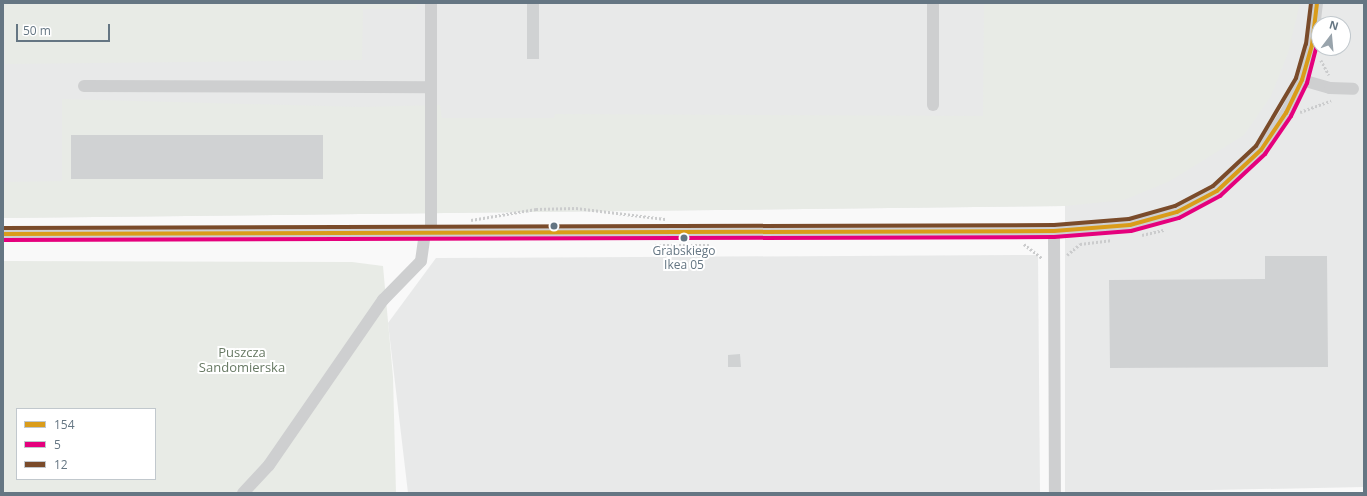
<!DOCTYPE html>
<html>
<head>
<meta charset="utf-8">
<style>
	body { margin:0 }
	#map { position:relative; width:1367px; height:496px; overflow:hidden; background:#f9f9f9; font-family:"Open Sans",sans-serif }
	div>[style] { position:absolute }
	.built>* { inset:0; background:#e8e9e9 }
	.green>* { inset:0; background:#e8ebe6 }
	.building>* { inset:0; background:#d0d2d3; transform-origin:0 0 }
	.path>* { height:2.5px; margin-top:-1.25px; transform-origin:0; background:repeating-linear-gradient(90deg,#cbcccd 0 2px,transparent 0 4px) }
	.minor>* { height:12px; margin:-6px; padding:0 6px; transform-origin:6px; border-radius:6px; background:#cecfd0 }
	.bus-1>* { height:4px; margin:-2px; padding:0 2px; transform-origin:2px; border-radius:2px; background:#da9c1a }
	.bus-2>* { height:4px; margin:-2px; padding:0 2px; transform-origin:2px; border-radius:2px; background:#e5007d }
	.bus-3>* { height:4px; margin:-2px; padding:0 2px; transform-origin:2px; border-radius:2px; background:#7a4b2a }
	.dots>* { width:11px; height:11px; translate:-50% -50%; box-sizing:border-box; border:2px solid #fff; border-radius:50% }
	span { translate:-50% -50%; white-space:nowrap; text-align:center; line-height:1.15; -webkit-text-stroke:4px #fff; paint-order:stroke }
	.bus-label { font-size:12px; color:#657683 }
	.park-label { font-size:13px; color:#687a64 }
	.frame { position:absolute; inset:0; border:4px solid #657683; pointer-events:none }
	.legend { position:absolute; left:16px; top:408px; width:140px; height:72px; box-sizing:border-box; background:#fff; border:1px solid #c1c8cd; margin:0; padding:5px 7px; list-style:none; font-size:12px; color:#657683 }
	.legend li { display:flex; align-items:center; gap:8px; height:20px }
	.legend b { width:20px; border:1px solid #c1c8cd }
	.north { position:absolute; left:1311px; top:16px; width:40px; height:40px; box-sizing:border-box; background:#fff; border:1px solid #c1c8cd; border-radius:50%; rotate:16deg; font-size:11px; font-weight:700; line-height:16px; text-align:center; color:#657683 }
	.north::after { content:''; display:block; margin:auto; width:14px; height:18px; background:#99a4ac; clip-path:polygon(50% 0,100% 100%,50% 72%,0 100%) }
	.scale { position:absolute; left:16px; top:24px; width:94px; height:18px; box-sizing:border-box; border:2px solid #657683; border-top:0; padding-left:5px; font-size:12px; line-height:14px; white-space:nowrap; color:#657683; -webkit-text-stroke:3px #fff; paint-order:stroke }
</style>
</head>
<body>
<div id="map">
	<div class="built">
		<div style="clip-path:polygon(evenodd,3px 3px,1364px 3px,1364px 487px,1065px 493px,1065px 206px,3px 218px,3px 3px,1319px 24px,1343px 24px,1343px 48px,1319px 48px,1319px 24px)"></div>
		<div style="clip-path:polygon(1038px 255px,1040px 493px,408px 493px,388px 323px,436px 258px)"></div>
	</div>
	<div class="green">
		<div style="clip-path:polygon(4px 3px,417px 3px,416px 9px,363px 9px,362px 60px,5px 64px)"></div>
		<div style="clip-path:polygon(984px 3px,1300px 3px,1288px 53px,1271px 96px,1244px 135px,1170px 181px,1124px 200px,1065px 206px,3px 218px,3px 182px,62px 181px,62px 99px,362px 107px,440px 105px,442px 118px,554px 118px,555px 114px,983px 116px)"></div>
		<div style="clip-path:polygon(evenodd,3px 261px,352px 262px,383px 266px,393px 377px,396px 493px,3px 493px,3px 261px,17px 409px,155px 409px,155px 479px,17px 479px,17px 409px)"></div>
	</div>
	<div class="building">
		<div style="left:527px;top:3px;width:12px;height:56px"></div>
		<div style="left:323px;top:135px;width:44px;height:252px;rotate:90deg"></div>
		<div style="clip-path:polygon(1265px 256px,1327px 256px,1328px 367px,1110px 368px,1109px 280px,1265px 279px)"></div>
		<div style="clip-path:polygon(740px 354px,741px 367px,728px 367px,728px 355px)"></div>
	</div>
	<div class="path">
		<div style="left:1321px;top:60px;width:17px;rotate:62deg"></div>
		<div style="left:1300px;top:112px;width:33px;rotate:-20deg"></div>
		<div style="left:471px;top:220px;width:66px;rotate:-9.6deg"></div>
		<div style="left:536px;top:209px;width:40px;rotate:-1.4deg"></div>
		<div style="left:576px;top:208px;width:90px;rotate:7deg"></div>
		<div style="left:1142px;top:235px;width:23px;rotate:-13deg"></div>
		<div style="left:1024px;top:244px;width:23px;rotate:38deg"></div>
		<div style="left:655px;top:245px;width:55px"></div>
		<div style="left:1067px;top:255px;width:17px;rotate:-40deg"></div>
		<div style="left:1080px;top:244px;width:31px;rotate:-7deg"></div>
	</div>
	<div class="minor">
		<div style="left:933px;top:3px;width:102px;rotate:90deg"></div>
		<div style="left:1302px;top:80px;width:29px;rotate:16deg"></div>
		<div style="left:1330px;top:88px;width:23px;rotate:2deg"></div>
		<div style="left:84px;top:86px;width:347px;rotate:0.2deg"></div>
		<div style="left:1054px;top:231px;width:262px;rotate:89.8deg"></div>
		<div style="left:431px;top:232px;width:229px;rotate:-90deg"></div>
		<div style="left:3px;top:234px;width:1051px;rotate:-0.16deg"></div>
		<div style="left:1054px;top:231px;width:76px;rotate:-4.5deg"></div>
		<div style="left:1130px;top:225px;width:49px;rotate:-15.5deg"></div>
		<div style="left:1177px;top:212px;width:45px;rotate:-27.7deg"></div>
		<div style="left:1217px;top:191px;width:60px;rotate:-43deg"></div>
		<div style="left:1261px;top:150px;width:45px;rotate:-56deg"></div>
		<div style="left:1286px;top:113px;width:37px;rotate:-64deg"></div>
		<div style="left:1302px;top:80px;width:36px;rotate:-74deg"></div>
		<div style="left:1312px;top:45px;width:42px;rotate:-83.2deg"></div>
		<div style="left:243px;top:493px;width:38px;rotate:-47deg"></div>
		<div style="left:269px;top:465px;width:201px;rotate:-55.4deg"></div>
		<div style="left:383px;top:300px;width:54px;rotate:-45.7deg"></div>
		<div style="left:421px;top:261px;width:29px;rotate:-82deg"></div>
	</div>
	<div class="bus-1">
		<div style="left:3px;top:234px;width:1051px;rotate:-0.16deg"></div>
		<div style="left:1054px;top:231px;width:76px;rotate:-4.5deg"></div>
		<div style="left:1130px;top:225px;width:49px;rotate:-15.5deg"></div>
		<div style="left:1177px;top:212px;width:45px;rotate:-27.7deg"></div>
		<div style="left:1217px;top:191px;width:60px;rotate:-43deg"></div>
		<div style="left:1261px;top:150px;width:45px;rotate:-56deg"></div>
		<div style="left:1286px;top:113px;width:37px;rotate:-64deg"></div>
		<div style="left:1302px;top:80px;width:36px;rotate:-74deg"></div>
		<div style="left:1312px;top:45px;width:42px;rotate:-83.2deg"></div>
	</div>
	<div class="bus-2">
		<div style="left:3px;top:240px;width:1051px;rotate:-0.16deg"></div>
		<div style="left:1054px;top:237px;width:77px;rotate:-4.5deg"></div>
		<div style="left:1131px;top:231px;width:50px;rotate:-15.2deg"></div>
		<div style="left:1179px;top:218px;width:47px;rotate:-28.2deg"></div>
		<div style="left:1220px;top:196px;width:62px;rotate:-43deg"></div>
		<div style="left:1265px;top:154px;width:46px;rotate:-55.6deg"></div>
		<div style="left:1291px;top:116px;width:37px;rotate:-64deg"></div>
		<div style="left:1307px;top:83px;width:48px;rotate:-75.4deg"></div>
	</div>
	<div class="bus-3">
		<div style="left:3px;top:228px;width:1051px;rotate:-0.16deg"></div>
		<div style="left:1054px;top:225px;width:75px;rotate:-4.6deg"></div>
		<div style="left:1129px;top:219px;width:48px;rotate:-15.8deg"></div>
		<div style="left:1175px;top:206px;width:43px;rotate:-27.8deg"></div>
		<div style="left:1213px;top:186px;width:59px;rotate:-42.9deg"></div>
		<div style="left:1256px;top:146px;width:79px;rotate:-59.5deg"></div>
		<div style="left:1296px;top:78px;width:35px;rotate:-74deg"></div>
		<div style="left:1306px;top:44px;width:41px;rotate:-83deg"></div>
	</div>
	<div class="dots">
		<div style="left:554px;top:226px;background:#657683"></div>
		<div style="left:684px;top:238px;background:#657683"></div>
	</div>
	<div class="bus-label">
		<span style="left:684px;top:258px">Grabskiego<br>Ikea 05</span>
	</div>
	<div class="park-label">
		<span style="left:242px;top:360px">Puszcza<br>Sandomierska</span>
	</div>
	<div class="frame"></div>
	<ul class="legend">
	<li><b style="height:5px;background:#da9c1a"></b>154</li>
	<li><b style="height:5px;background:#e5007d"></b>5</li>
	<li><b style="height:5px;background:#7a4b2a"></b>12</li>
	</ul>
	<div class="north">N</div>
	<div class="scale">50 m</div>
</div>
</body>
</html>
